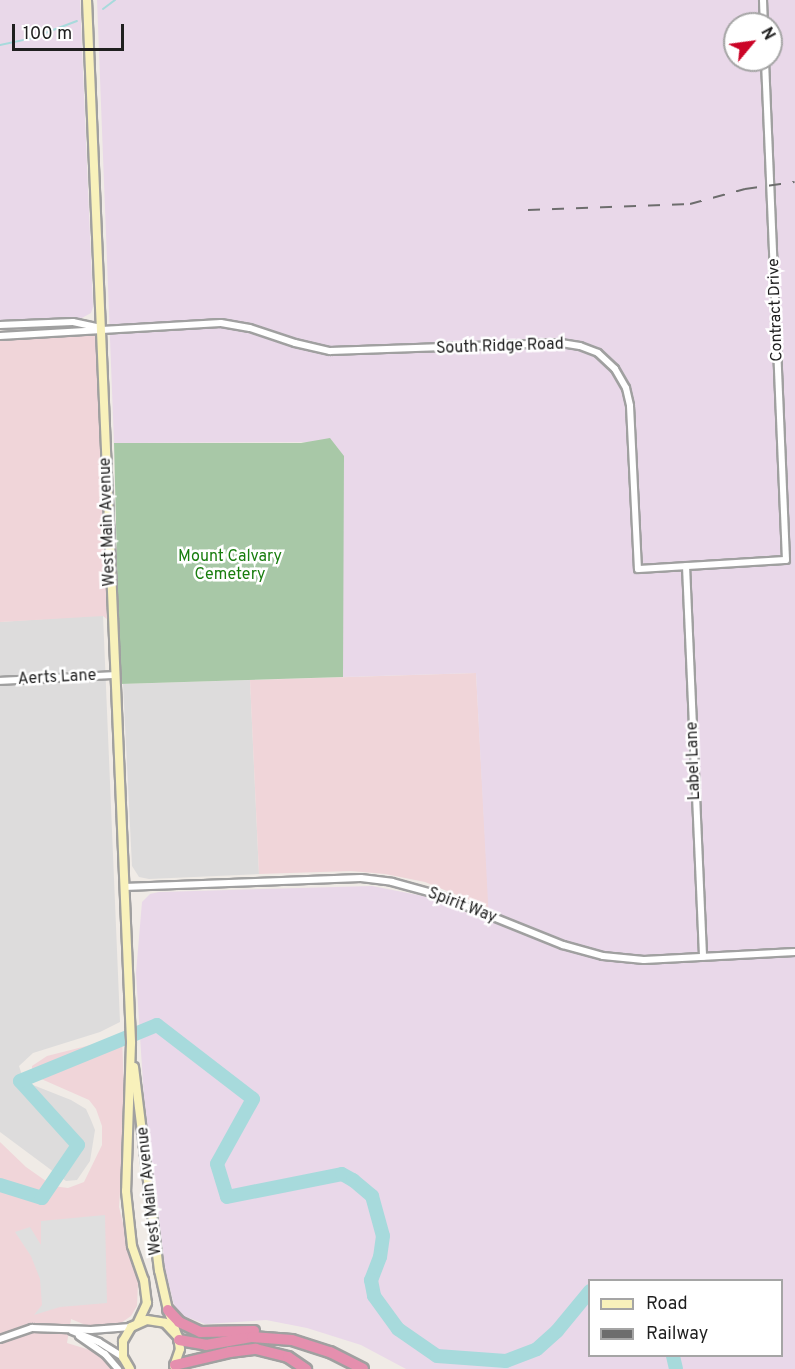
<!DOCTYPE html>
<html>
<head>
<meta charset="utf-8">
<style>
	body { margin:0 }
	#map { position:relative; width:795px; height:1369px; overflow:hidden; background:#f0ebe6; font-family:Overpass,sans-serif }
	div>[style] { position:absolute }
	.residential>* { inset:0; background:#dddcdc }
	.commercial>* { inset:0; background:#f0d5d9 }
	.industrial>* { inset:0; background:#e9d8e9 }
	.cemetery>* { inset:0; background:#a8c8a7 }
	.parking>* { inset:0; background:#dfdfdf }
	.stream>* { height:2px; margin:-1px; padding:0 1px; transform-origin:1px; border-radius:1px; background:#a7dadc }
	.river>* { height:14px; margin:-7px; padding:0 7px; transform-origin:7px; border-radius:7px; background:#a7dadc }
	.roads { filter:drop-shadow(2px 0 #a0a0a0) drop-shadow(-2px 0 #a0a0a0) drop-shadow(0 2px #a0a0a0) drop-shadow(0 -2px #a0a0a0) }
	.street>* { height:6px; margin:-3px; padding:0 3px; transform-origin:3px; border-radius:3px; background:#fff }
	.secondary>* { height:8px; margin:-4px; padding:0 4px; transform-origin:4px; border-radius:4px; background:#f8f1bb }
	.highway>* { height:10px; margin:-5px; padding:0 5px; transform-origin:5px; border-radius:5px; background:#e58fae }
	.rail>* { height:2px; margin-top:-1px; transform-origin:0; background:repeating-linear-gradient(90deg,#6d6d6d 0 12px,transparent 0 24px) }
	span { translate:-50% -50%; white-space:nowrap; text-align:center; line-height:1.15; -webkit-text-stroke:5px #fff; paint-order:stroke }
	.street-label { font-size:16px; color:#1f1f1f }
	.park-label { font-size:16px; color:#187d0e }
	.legend { position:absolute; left:588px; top:1279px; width:195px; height:78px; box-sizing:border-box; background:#fff; border:2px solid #a5a5a5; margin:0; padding:8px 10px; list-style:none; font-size:18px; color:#1f1f1f }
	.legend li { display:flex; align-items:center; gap:12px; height:30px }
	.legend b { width:30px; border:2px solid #a5a5a5 }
	.north { position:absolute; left:723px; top:12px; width:60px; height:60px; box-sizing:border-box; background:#fff; border:2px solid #a5a5a5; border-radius:50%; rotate:61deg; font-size:16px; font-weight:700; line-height:24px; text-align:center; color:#1f1f1f }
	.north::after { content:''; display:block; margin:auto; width:21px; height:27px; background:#cb0427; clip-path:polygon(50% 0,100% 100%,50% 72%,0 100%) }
	.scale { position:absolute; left:12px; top:24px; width:112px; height:27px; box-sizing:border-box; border:3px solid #1f1f1f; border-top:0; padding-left:8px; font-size:18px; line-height:21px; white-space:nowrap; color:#1f1f1f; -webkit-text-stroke:4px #fff; paint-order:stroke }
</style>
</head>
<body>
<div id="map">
	<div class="residential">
		<div style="clip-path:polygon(103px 615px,120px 1022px,100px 1032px,33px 1053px,19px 1066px,22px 1075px,33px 1085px,71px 1100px,86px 1109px,91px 1120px,95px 1130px,90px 1161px,77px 1180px,66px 1181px,0 1132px,0 622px)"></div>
		<div style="clip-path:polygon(250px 680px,259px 874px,149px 879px,139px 877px,132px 866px,123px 684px)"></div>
	</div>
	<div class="commercial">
		<div style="clip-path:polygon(101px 328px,112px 623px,103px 616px,0 622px,0 336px)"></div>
		<div style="clip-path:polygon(476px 673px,489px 908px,425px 882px,385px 874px,351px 871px,259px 874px,250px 680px)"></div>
		<div style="clip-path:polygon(122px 1037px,125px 1113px,119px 1207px,138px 1283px,137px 1306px,131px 1316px,121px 1323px,105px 1327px,88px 1326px,71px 1319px,67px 1343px,90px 1350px,105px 1359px,114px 1369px,0 1369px,0 1142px,26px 1167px,53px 1186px,68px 1188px,84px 1182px,102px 1145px,102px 1126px,96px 1109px,89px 1100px,39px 1078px,32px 1072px,32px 1066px,47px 1056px)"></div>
	</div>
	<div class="industrial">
		<div style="clip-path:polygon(0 0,80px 0,93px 307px,91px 313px,80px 319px,0 322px)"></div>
		<div style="clip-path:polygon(evenodd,97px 0,795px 0,795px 1369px,406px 1369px,361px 1345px,307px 1328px,266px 1320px,205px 1324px,176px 1313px,163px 1261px,144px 1099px,136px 973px,142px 902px,150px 894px,159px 892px,372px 886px,423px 896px,489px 921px,476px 673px,343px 677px,336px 446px,314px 442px,114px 443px,97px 0,735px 24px,771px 24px,771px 60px,735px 60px,735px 24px,97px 0,590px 1280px,782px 1280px,782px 1356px,590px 1356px,590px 1280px)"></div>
	</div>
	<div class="cemetery">
		<div style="clip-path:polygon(330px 438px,344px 456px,343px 677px,120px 684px,114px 443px,301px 443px)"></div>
	</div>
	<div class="parking">
		<div style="clip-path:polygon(105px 1215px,107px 1303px,60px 1307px,34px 1315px,42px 1305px,40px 1279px,31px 1256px,15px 1232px,30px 1227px,41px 1245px,41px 1221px)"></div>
	</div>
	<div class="stream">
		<div style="left:103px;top:9px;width:15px;rotate:-37deg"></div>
		<div style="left:0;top:45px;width:33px;rotate:-12deg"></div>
		<div style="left:32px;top:38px;width:48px;rotate:-20.7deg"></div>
	</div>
	<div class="river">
		<div style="left:0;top:1185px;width:44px;rotate:17.2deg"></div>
		<div style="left:42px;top:1198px;width:64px;rotate:-55.8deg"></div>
		<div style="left:78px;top:1145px;width:86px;rotate:-132.2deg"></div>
		<div style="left:20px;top:1081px;width:148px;rotate:-22.2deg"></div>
		<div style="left:157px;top:1025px;width:121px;rotate:37.6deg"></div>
		<div style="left:253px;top:1099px;width:74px;rotate:119deg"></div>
		<div style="left:217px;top:1164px;width:34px;rotate:73deg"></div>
		<div style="left:227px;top:1197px;width:117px;rotate:-11.3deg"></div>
		<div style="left:342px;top:1174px;width:13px;rotate:29deg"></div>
		<div style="left:353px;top:1180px;width:25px;rotate:40deg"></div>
		<div style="left:372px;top:1196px;width:41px;rotate:74.6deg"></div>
		<div style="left:383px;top:1236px;width:21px;rotate:98deg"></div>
		<div style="left:380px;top:1257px;width:25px;rotate:111deg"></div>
		<div style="left:371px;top:1280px;width:16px;rotate:79deg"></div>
		<div style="left:374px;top:1296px;width:41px;rotate:54deg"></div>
		<div style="left:398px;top:1329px;width:47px;rotate:34.7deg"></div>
		<div style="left:437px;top:1356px;width:69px;rotate:4.1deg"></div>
		<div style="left:506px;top:1361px;width:33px;rotate:-21deg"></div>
		<div style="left:537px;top:1349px;width:27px;rotate:-42deg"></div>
		<div style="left:557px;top:1331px;width:52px;rotate:-50.5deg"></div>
		<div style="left:673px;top:1356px;width:13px;rotate:77deg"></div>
	</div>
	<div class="roads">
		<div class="street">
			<div style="left:763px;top:0;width:24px;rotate:88deg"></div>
			<div style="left:0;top:325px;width:73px;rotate:-2.4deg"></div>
			<div style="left:73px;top:322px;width:25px;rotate:12deg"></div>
			<div style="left:0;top:336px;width:221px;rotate:-3.4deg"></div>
			<div style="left:221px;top:323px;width:29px;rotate:10deg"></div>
			<div style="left:250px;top:328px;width:47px;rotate:18.4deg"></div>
			<div style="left:295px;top:343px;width:36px;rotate:13deg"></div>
			<div style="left:330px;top:351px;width:231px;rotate:-2deg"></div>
			<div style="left:561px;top:343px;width:19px;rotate:9deg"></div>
			<div style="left:580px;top:346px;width:19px;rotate:21deg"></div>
			<div style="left:598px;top:353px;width:23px;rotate:43deg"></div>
			<div style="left:615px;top:369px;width:22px;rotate:60deg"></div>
			<div style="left:626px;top:388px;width:18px;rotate:77deg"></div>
			<div style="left:630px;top:406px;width:163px;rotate:87.2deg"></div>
			<div style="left:638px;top:569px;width:148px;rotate:-3.5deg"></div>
			<div style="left:786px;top:560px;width:500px;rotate:-92.41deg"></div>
			<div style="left:686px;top:566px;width:391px;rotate:87.5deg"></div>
			<div style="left:0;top:681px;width:114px;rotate:-3deg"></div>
			<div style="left:124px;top:887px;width:237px;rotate:-2.2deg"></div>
			<div style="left:361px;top:878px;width:31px;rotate:7deg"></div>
			<div style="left:392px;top:882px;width:46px;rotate:15.3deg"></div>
			<div style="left:436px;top:894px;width:137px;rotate:21.9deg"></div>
			<div style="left:563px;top:945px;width:41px;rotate:15.4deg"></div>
			<div style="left:603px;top:956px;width:41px;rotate:5.6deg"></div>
			<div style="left:644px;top:960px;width:151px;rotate:-3deg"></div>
			<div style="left:72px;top:1331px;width:29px;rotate:22deg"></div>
			<div style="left:99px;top:1342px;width:28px;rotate:32deg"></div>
			<div style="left:79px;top:1336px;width:32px;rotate:35deg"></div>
			<div style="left:105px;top:1354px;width:20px;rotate:49deg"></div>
			<div style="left:0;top:1339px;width:34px;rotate:-19deg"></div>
			<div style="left:32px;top:1328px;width:59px;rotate:1.9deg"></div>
			<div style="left:91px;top:1330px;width:40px;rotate:-4.3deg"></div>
		</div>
		<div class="secondary">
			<div style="left:87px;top:0;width:1044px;rotate:87.58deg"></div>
			<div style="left:131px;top:1043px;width:148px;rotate:91.9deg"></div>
			<div style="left:126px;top:1191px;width:55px;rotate:83.8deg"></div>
			<div style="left:132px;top:1246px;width:36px;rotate:71deg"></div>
			<div style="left:144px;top:1280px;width:23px;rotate:83deg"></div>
			<div style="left:147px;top:1303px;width:21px;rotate:115deg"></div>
			<div style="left:134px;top:1067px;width:205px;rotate:83deg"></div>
			<div style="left:159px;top:1270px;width:41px;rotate:77.3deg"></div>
			<div style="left:168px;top:1310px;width:29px;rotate:70deg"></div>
			<div style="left:130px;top:1369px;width:14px;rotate:-120deg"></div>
			<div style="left:123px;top:1357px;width:16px;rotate:-90deg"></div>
			<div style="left:123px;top:1341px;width:16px;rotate:-60deg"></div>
			<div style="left:131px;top:1327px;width:17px;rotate:-24deg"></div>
			<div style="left:147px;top:1320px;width:18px;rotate:9deg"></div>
			<div style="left:165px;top:1323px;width:19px;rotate:47deg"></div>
			<div style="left:178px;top:1337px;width:12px;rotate:81deg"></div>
			<div style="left:180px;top:1349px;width:18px;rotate:109deg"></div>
		</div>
		<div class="highway">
			<div style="left:168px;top:1310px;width:16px;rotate:47deg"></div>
			<div style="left:179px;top:1322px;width:23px;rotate:25deg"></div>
			<div style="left:200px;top:1332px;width:54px;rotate:-1.1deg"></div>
			<div style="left:179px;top:1340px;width:27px;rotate:10deg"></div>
			<div style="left:206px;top:1345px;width:47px;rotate:-9.9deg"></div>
			<div style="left:252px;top:1337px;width:40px;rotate:4.3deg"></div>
			<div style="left:292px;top:1340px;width:40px;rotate:18deg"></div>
			<div style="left:330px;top:1352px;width:37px;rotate:27deg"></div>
			<div style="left:175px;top:1365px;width:57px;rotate:-13.3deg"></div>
			<div style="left:230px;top:1352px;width:26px;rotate:-7deg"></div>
			<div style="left:256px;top:1349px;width:33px;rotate:14deg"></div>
			<div style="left:288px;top:1357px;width:22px;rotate:34deg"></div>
		</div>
	</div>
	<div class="rail">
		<div style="left:528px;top:210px;width:162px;rotate:-2.1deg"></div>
		<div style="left:690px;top:204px;width:57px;rotate:-15.3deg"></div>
		<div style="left:745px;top:189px;width:50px;rotate:-8deg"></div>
	</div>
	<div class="street-label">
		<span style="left:776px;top:310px;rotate:-92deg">Contract Drive</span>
		<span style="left:500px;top:347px;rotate:-2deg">South Ridge Road</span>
		<span style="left:108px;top:522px;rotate:-92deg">West Main Avenue</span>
		<span style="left:57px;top:678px;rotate:-3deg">Aerts Lane</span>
		<span style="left:694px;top:761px;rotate:-92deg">Label Lane</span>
		<span style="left:462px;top:906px;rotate:21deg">Spirit Way</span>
		<span style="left:150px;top:1191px;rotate:-96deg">West Main Avenue</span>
	</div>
	<div class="park-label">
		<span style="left:230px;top:566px">Mount Calvary<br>Cemetery</span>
	</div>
	<ul class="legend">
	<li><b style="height:8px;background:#f8f1bb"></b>Road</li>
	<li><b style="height:8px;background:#6d6d6d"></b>Railway</li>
	</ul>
	<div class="north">N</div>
	<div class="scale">100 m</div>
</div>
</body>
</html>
